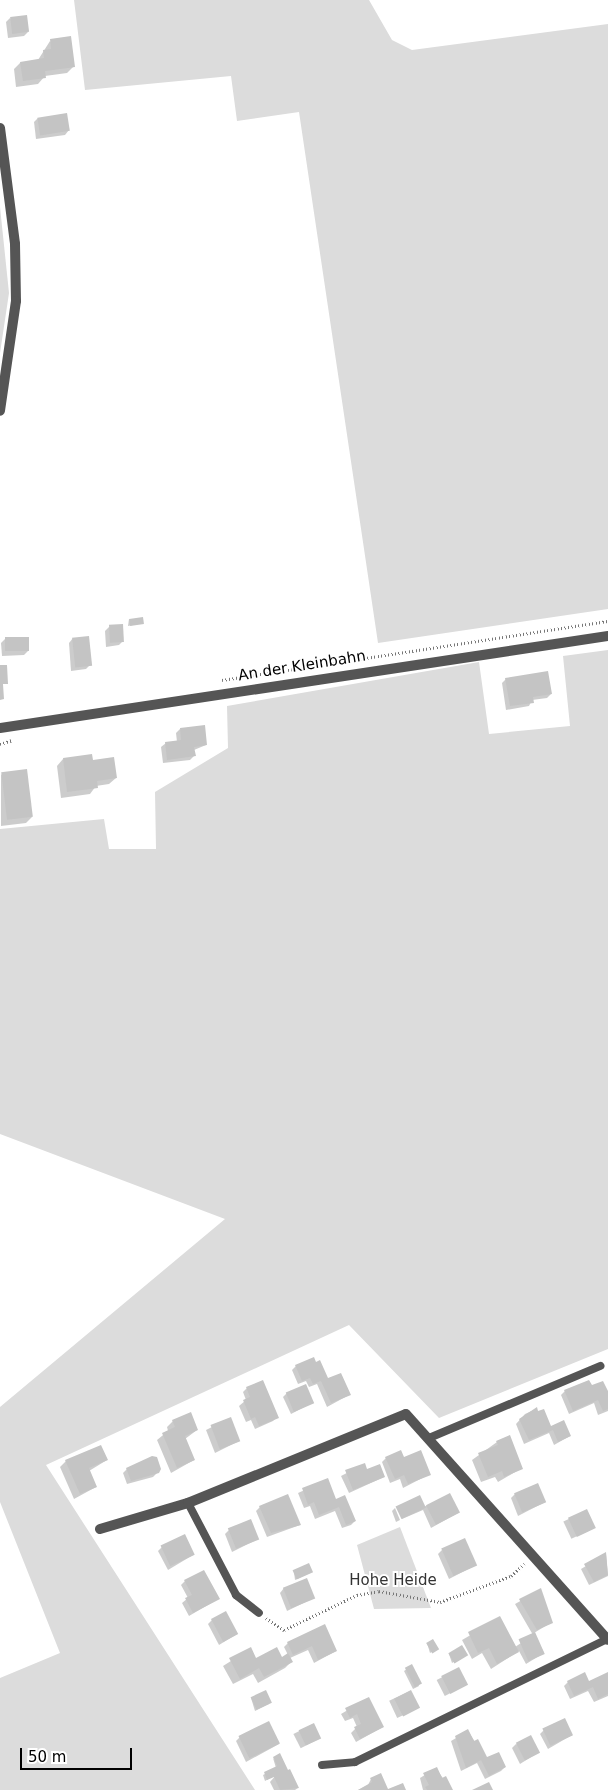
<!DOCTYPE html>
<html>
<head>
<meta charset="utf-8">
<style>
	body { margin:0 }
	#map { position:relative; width:608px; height:1790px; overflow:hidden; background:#fff; font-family:"DejaVu Sans",sans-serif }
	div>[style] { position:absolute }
	.green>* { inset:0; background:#dcdcdc }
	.shadow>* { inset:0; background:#0003; transform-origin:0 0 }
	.building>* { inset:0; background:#c4c4c4; transform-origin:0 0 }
	.path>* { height:2.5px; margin-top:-1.25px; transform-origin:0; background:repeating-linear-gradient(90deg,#777 0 1px,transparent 0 3.5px) }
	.service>* { height:8px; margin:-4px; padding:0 4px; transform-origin:4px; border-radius:4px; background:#555 }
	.minor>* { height:10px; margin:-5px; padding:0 5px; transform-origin:5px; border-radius:5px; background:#555 }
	span { translate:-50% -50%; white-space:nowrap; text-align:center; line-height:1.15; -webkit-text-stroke:4px #fff; paint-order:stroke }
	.street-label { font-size:15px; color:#000 }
	.park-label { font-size:15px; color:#333 }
	.scale { position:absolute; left:20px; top:1748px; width:112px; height:22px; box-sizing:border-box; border:2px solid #000; border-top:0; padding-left:6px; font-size:15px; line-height:18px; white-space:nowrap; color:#000; -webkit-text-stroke:4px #fff; paint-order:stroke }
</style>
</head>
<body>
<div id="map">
	<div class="green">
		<div style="clip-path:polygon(74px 0,369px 0,392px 40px,412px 50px,608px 24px,608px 609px,378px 643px,299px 112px,237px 121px,231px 76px,85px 90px)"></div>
		<div style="clip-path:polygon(0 207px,9px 293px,0 353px)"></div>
		<div style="clip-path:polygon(608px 650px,608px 1349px,439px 1418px,349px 1325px,46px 1465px,255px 1790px,0 1790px,0 1678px,60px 1653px,0 1502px,0 1407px,225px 1219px,0 1134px,0 829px,104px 819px,109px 849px,156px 849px,155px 792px,228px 748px,227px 706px,479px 662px,489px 734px,570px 726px,563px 656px)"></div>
		<div style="clip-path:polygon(400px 1527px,431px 1608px,374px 1609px,357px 1545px)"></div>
	</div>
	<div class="shadow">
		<div style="clip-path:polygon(10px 18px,28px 32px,24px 36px,8px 38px,6px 22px)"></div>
		<div style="clip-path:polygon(50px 41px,74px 66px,67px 73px,45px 76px,38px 84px,16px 87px,14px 69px,20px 63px,38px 60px)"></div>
		<div style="clip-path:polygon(38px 118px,69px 130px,65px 135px,36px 139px,34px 122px)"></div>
		<div style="clip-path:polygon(129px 619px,143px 623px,128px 626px)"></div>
		<div style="clip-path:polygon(122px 626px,123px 641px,119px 645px,106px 647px,105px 631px,109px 627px)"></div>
		<div style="clip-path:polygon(73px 638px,90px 665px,86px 669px,71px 671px,69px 643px)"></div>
		<div style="clip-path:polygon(5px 639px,28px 651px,24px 655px,2px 656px,1px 643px)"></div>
		<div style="clip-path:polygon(506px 679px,551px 694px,547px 698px,532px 700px,529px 706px,506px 710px,502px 683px)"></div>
		<div style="clip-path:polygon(180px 729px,206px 745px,194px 750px,194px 756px,190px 760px,163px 763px,161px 747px,166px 743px,177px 742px,176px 733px)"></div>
		<div style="clip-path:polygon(63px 759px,92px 761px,116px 778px,109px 784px,96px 786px,90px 794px,61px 798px,57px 766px)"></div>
		<div style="clip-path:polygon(1px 774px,32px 817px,26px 823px,1px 826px)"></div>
		<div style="clip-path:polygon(296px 1366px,327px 1380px,349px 1395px,327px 1407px,317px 1384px,309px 1387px,306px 1381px,298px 1384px,292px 1370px)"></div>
		<div style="clip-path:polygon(591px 1387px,608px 1394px,608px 1411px,598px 1415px,594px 1403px,569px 1414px,561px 1395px,565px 1391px)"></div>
		<div style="clip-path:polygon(247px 1388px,277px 1417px,273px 1421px,255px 1429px,251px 1420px,246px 1422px,239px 1406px,246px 1400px,243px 1392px)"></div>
		<div style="clip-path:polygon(287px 1393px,312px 1403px,291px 1414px,283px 1397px)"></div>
		<div style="clip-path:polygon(536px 1409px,550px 1428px,570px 1436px,554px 1445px,549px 1433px,524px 1444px,516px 1424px,525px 1414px)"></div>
		<div style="clip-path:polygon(230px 1418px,239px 1441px,215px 1453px,206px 1430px)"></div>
		<div style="clip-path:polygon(173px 1421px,197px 1430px,185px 1439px,194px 1460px,171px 1473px,157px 1440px,168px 1431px,167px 1427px)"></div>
		<div style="clip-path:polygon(497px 1442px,522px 1468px,498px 1482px,495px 1477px,481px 1482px,472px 1460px)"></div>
		<div style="clip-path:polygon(386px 1458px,430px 1474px,403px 1488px,400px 1479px,390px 1483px,382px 1462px)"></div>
		<div style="clip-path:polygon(107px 1460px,89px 1471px,96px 1487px,74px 1499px,60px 1467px,66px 1461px)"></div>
		<div style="clip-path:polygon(364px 1464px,367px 1471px,384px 1477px,349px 1493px,341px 1476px)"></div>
		<div style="clip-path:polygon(127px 1469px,158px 1472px,153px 1477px,127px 1484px,123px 1473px)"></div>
		<div style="clip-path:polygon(327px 1480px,335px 1500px,355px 1521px,351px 1525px,342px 1528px,335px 1511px,315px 1519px,310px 1506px,304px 1508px,298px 1493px)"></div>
		<div style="clip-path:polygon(515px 1494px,545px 1502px,518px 1516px,511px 1498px)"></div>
		<div style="clip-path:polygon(427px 1506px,458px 1513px,431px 1528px,423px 1510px,402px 1519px,397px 1507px)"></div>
		<div style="clip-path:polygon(260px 1507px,300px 1525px,267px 1537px,256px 1511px)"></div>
		<div style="clip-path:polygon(395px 1508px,400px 1520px,396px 1522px,392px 1511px)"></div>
		<div style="left:586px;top:1511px;width:19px;height:25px;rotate:65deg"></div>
		<div style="clip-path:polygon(229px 1530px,258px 1539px,232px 1552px,225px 1534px)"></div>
		<div style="clip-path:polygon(162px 1547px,193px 1555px,168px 1570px,158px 1551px)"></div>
		<div style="clip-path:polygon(442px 1550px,476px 1565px,449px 1579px,438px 1554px)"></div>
		<div style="clip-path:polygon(606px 1554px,608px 1576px,589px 1585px,581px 1569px)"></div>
		<div style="clip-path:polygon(294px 1572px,310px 1573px,295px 1580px)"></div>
		<div style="clip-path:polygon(185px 1581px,218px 1599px,189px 1616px,182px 1603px,188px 1598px,181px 1585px)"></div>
		<div style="clip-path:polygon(284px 1588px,314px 1598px,287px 1611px,280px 1593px)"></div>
		<div style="clip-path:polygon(540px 1590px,552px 1622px,534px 1633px,544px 1653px,526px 1664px,519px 1651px,491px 1669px,482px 1653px,472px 1659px,462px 1640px,500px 1618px,515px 1647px,533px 1635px,515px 1604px)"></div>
		<div style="clip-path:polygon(212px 1620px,237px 1634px,219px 1645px,208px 1624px)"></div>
		<div style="clip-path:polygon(325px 1626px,336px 1651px,314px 1663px,308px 1650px,290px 1658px,292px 1661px,285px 1668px,258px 1683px,253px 1674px,233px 1684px,223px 1666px,250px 1649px,256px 1659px,281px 1658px,288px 1655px,284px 1647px,288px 1643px)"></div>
		<div style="clip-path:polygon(427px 1643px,437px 1649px,430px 1653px)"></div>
		<div style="clip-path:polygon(449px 1654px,464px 1656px,452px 1663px)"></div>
		<div style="clip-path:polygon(411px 1666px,419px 1686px,413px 1689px,404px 1671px)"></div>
		<div style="left:458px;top:1669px;width:18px;height:24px;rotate:63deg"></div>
		<div style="clip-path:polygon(608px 1673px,608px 1696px,594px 1702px,588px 1691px,570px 1699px,564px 1686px,568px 1682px,589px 1682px)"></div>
		<div style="left:410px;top:1691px;width:19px;height:23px;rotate:65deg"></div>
		<div style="clip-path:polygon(251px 1698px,269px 1704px,255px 1711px)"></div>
		<div style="clip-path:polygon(368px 1698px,383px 1727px,356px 1742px,351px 1733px,357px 1727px,353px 1718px,345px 1721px,341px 1714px)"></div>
		<div style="left:313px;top:1724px;width:16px;height:22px;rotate:63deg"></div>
		<div style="clip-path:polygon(544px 1730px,572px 1735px,548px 1749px,540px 1734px)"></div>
		<div style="clip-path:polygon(468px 1731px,486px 1759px,505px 1767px,501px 1771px,485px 1779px,477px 1763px,461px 1771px,451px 1741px)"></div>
		<div style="clip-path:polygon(240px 1737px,279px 1744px,246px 1762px,236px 1741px)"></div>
		<div style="clip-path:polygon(516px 1744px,539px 1752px,520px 1764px,512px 1748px)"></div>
		<div style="clip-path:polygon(273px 1758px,298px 1788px,295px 1790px,274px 1790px,270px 1782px,276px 1775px,265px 1781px,263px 1775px,276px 1768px)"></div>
		<div style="clip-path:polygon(436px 1768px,451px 1790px,423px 1790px,420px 1778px)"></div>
		<div style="clip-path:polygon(371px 1779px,388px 1790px,358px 1790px,368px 1785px)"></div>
	</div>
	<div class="building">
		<div style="left:27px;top:15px;width:17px;height:17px;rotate:83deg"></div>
		<div style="clip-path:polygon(71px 36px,75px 67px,45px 71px,46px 78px,23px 81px,20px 62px,44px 58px,43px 50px,51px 49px,50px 39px)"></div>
		<div style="left:67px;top:113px;width:18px;height:30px;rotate:81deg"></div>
		<div style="left:143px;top:617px;width:7px;height:14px;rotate:82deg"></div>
		<div style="left:123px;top:624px;width:18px;height:14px;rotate:87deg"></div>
		<div style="left:89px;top:636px;width:30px;height:17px;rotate:84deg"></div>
		<div style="left:29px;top:637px;width:14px;height:24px;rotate:90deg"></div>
		<div style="clip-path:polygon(0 665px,7px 665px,8px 684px,3px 684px,4px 699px,0 700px)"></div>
		<div style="clip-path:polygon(548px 671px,552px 694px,533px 697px,534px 703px,510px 706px,505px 678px)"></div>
		<div style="clip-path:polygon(205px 725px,207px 745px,194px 747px,196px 756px,167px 760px,165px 742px,181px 740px,180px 728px)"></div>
		<div style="clip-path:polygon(92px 754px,93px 760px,114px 757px,117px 778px,97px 781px,98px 788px,67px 792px,63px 758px)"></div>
		<div style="left:27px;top:769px;width:48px;height:26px;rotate:83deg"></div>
		<div style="clip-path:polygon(314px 1357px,316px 1362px,320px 1360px,328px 1378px,341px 1373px,351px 1395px,331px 1403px,321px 1381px,313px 1384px,310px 1378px,302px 1381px,295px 1365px)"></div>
		<div style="clip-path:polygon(263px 1380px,279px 1418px,259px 1426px,255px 1417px,251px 1419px,243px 1400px,250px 1397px,246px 1387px)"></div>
		<div style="clip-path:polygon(589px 1380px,592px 1385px,603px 1381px,608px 1391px,608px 1409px,603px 1411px,598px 1400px,573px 1411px,564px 1390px)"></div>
		<div style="left:306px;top:1384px;width:21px;height:22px;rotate:67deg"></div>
		<div style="clip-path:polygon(537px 1407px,538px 1411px,544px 1409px,551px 1426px,564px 1420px,571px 1436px,558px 1442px,553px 1430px,529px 1440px,519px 1419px)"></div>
		<div style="clip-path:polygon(191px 1412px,198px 1430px,185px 1436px,195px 1460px,177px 1468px,162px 1433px,175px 1427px,172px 1420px)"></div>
		<div style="left:231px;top:1417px;width:26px;height:22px;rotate:69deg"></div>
		<div style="clip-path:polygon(510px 1435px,523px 1469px,504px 1477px,502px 1471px,488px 1477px,478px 1453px,498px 1445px,496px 1441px)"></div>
		<div style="clip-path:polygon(101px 1445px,108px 1460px,89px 1468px,97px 1487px,80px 1494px,65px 1460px)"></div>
		<div style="clip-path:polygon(401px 1450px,404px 1457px,421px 1450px,431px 1475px,408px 1484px,404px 1475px,395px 1479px,385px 1457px)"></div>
		<div style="clip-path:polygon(152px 1456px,157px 1457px,161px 1469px,159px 1473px,131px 1481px,126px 1468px)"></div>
		<div style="clip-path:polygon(365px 1463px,367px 1469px,380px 1464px,385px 1477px,353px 1490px,345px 1470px)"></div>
		<div style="clip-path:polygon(328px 1478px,336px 1499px,345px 1495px,356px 1521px,346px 1525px,339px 1507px,319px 1515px,314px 1502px,308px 1505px,302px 1488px)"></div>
		<div style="left:538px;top:1483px;width:21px;height:26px;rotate:67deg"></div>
		<div style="left:450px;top:1493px;width:22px;height:27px;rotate:63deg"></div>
		<div style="clip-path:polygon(288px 1494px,301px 1525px,271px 1533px,259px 1506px)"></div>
		<div style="left:420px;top:1495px;width:14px;height:27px;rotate:65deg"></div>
		<div style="left:587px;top:1509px;width:21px;height:21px;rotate:65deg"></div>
		<div style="left:251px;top:1519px;width:22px;height:25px;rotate:68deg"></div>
		<div style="left:185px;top:1534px;width:23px;height:27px;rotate:65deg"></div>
		<div style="left:465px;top:1538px;width:30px;height:26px;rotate:66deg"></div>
		<div style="clip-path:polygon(606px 1552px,608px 1575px,594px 1582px,584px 1564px)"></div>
		<div style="left:309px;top:1563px;width:10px;height:18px;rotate:66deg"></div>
		<div style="clip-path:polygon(204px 1570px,220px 1599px,193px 1613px,185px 1598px,192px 1595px,184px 1580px)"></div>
		<div style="left:307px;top:1578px;width:22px;height:26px;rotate:68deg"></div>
		<div style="clip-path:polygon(541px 1588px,553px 1623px,537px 1630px,519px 1599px)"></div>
		<div style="left:226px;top:1611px;width:26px;height:17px;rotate:62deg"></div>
		<div style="clip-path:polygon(500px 1616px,519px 1652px,497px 1664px,489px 1648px,478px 1653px,468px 1632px)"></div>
		<div style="clip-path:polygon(325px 1624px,337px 1651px,318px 1660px,312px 1646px,293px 1655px,287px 1642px)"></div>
		<div style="left:535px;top:1632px;width:24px;height:18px;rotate:66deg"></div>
		<div style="left:433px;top:1639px;width:12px;height:8px;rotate:59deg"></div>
		<div style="left:462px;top:1645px;width:12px;height:16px;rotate:59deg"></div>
		<div style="clip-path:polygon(251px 1647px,256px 1658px,277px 1647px,282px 1657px,288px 1653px,293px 1662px,264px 1677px,259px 1668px,240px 1679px,229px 1658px)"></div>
		<div style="left:412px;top:1664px;width:22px;height:8px;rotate:63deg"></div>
		<div style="left:459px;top:1667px;width:20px;height:20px;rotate:63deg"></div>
		<div style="clip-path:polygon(585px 1672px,589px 1681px,608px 1672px,608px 1694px,598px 1699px,593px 1687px,574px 1696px,567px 1681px)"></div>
		<div style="left:266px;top:1690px;width:14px;height:17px;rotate:65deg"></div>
		<div style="left:411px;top:1690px;width:20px;height:19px;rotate:63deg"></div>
		<div style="clip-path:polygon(369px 1697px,384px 1727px,360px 1739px,354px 1727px,361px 1724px,357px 1714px,350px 1718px,345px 1708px)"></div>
		<div style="left:565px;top:1718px;width:19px;height:25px;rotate:65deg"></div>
		<div style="left:269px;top:1721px;width:25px;height:34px;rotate:64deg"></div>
		<div style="left:314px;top:1723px;width:17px;height:17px;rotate:65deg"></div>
		<div style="clip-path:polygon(468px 1729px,474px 1741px,478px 1739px,487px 1757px,499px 1752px,506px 1767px,489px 1776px,481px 1760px,466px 1768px,455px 1736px)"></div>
		<div style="left:531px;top:1735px;width:20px;height:17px;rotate:63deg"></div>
		<div style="clip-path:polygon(280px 1753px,288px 1770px,290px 1769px,299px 1788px,280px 1790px,274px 1777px,267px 1780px,264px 1772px,277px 1766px,273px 1757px)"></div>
		<div style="clip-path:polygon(437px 1767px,442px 1778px,446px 1776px,453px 1790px,427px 1790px,425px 1787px,429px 1785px,423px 1773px)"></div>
		<div style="clip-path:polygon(381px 1773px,388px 1789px,403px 1783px,406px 1790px,358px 1790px,372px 1782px,370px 1778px)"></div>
		<div style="clip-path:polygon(489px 1782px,493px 1790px,472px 1790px)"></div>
	</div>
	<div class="path">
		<div style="left:222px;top:680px;width:390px;rotate:-8.7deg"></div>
		<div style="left:0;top:744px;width:13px;rotate:-18deg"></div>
		<div style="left:266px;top:1618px;width:22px;rotate:34deg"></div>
		<div style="left:284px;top:1630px;width:81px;rotate:-25.6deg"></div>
		<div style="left:357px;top:1595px;width:22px;rotate:-10deg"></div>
		<div style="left:379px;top:1591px;width:62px;rotate:10.2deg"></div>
		<div style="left:440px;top:1602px;width:76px;rotate:-20.1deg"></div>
		<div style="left:511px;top:1576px;width:18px;rotate:-43deg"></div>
	</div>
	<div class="service">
		<div style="left:429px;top:1438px;width:186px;rotate:-22.8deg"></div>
		<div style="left:188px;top:1503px;width:104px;rotate:62.4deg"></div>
		<div style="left:236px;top:1595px;width:29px;rotate:38deg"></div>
		<div style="left:322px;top:1765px;width:33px;rotate:-5deg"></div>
		<div style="left:355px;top:1762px;width:280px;rotate:-26deg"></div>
	</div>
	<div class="minor">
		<div style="left:0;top:128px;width:117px;rotate:82.6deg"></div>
		<div style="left:15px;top:244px;width:57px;rotate:89deg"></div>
		<div style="left:16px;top:301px;width:111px;rotate:98.3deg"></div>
		<div style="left:0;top:728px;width:615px;rotate:-8.6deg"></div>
		<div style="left:100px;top:1529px;width:92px;rotate:-16.5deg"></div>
		<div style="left:188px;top:1503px;width:235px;rotate:-22.2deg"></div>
		<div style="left:406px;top:1414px;width:303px;rotate:48.2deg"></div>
	</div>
	<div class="street-label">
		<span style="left:302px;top:666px;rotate:-9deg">An der Kleinbahn</span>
	</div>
	<div class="park-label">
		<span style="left:393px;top:1581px">Hohe Heide</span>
	</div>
	<div class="scale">50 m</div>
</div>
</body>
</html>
